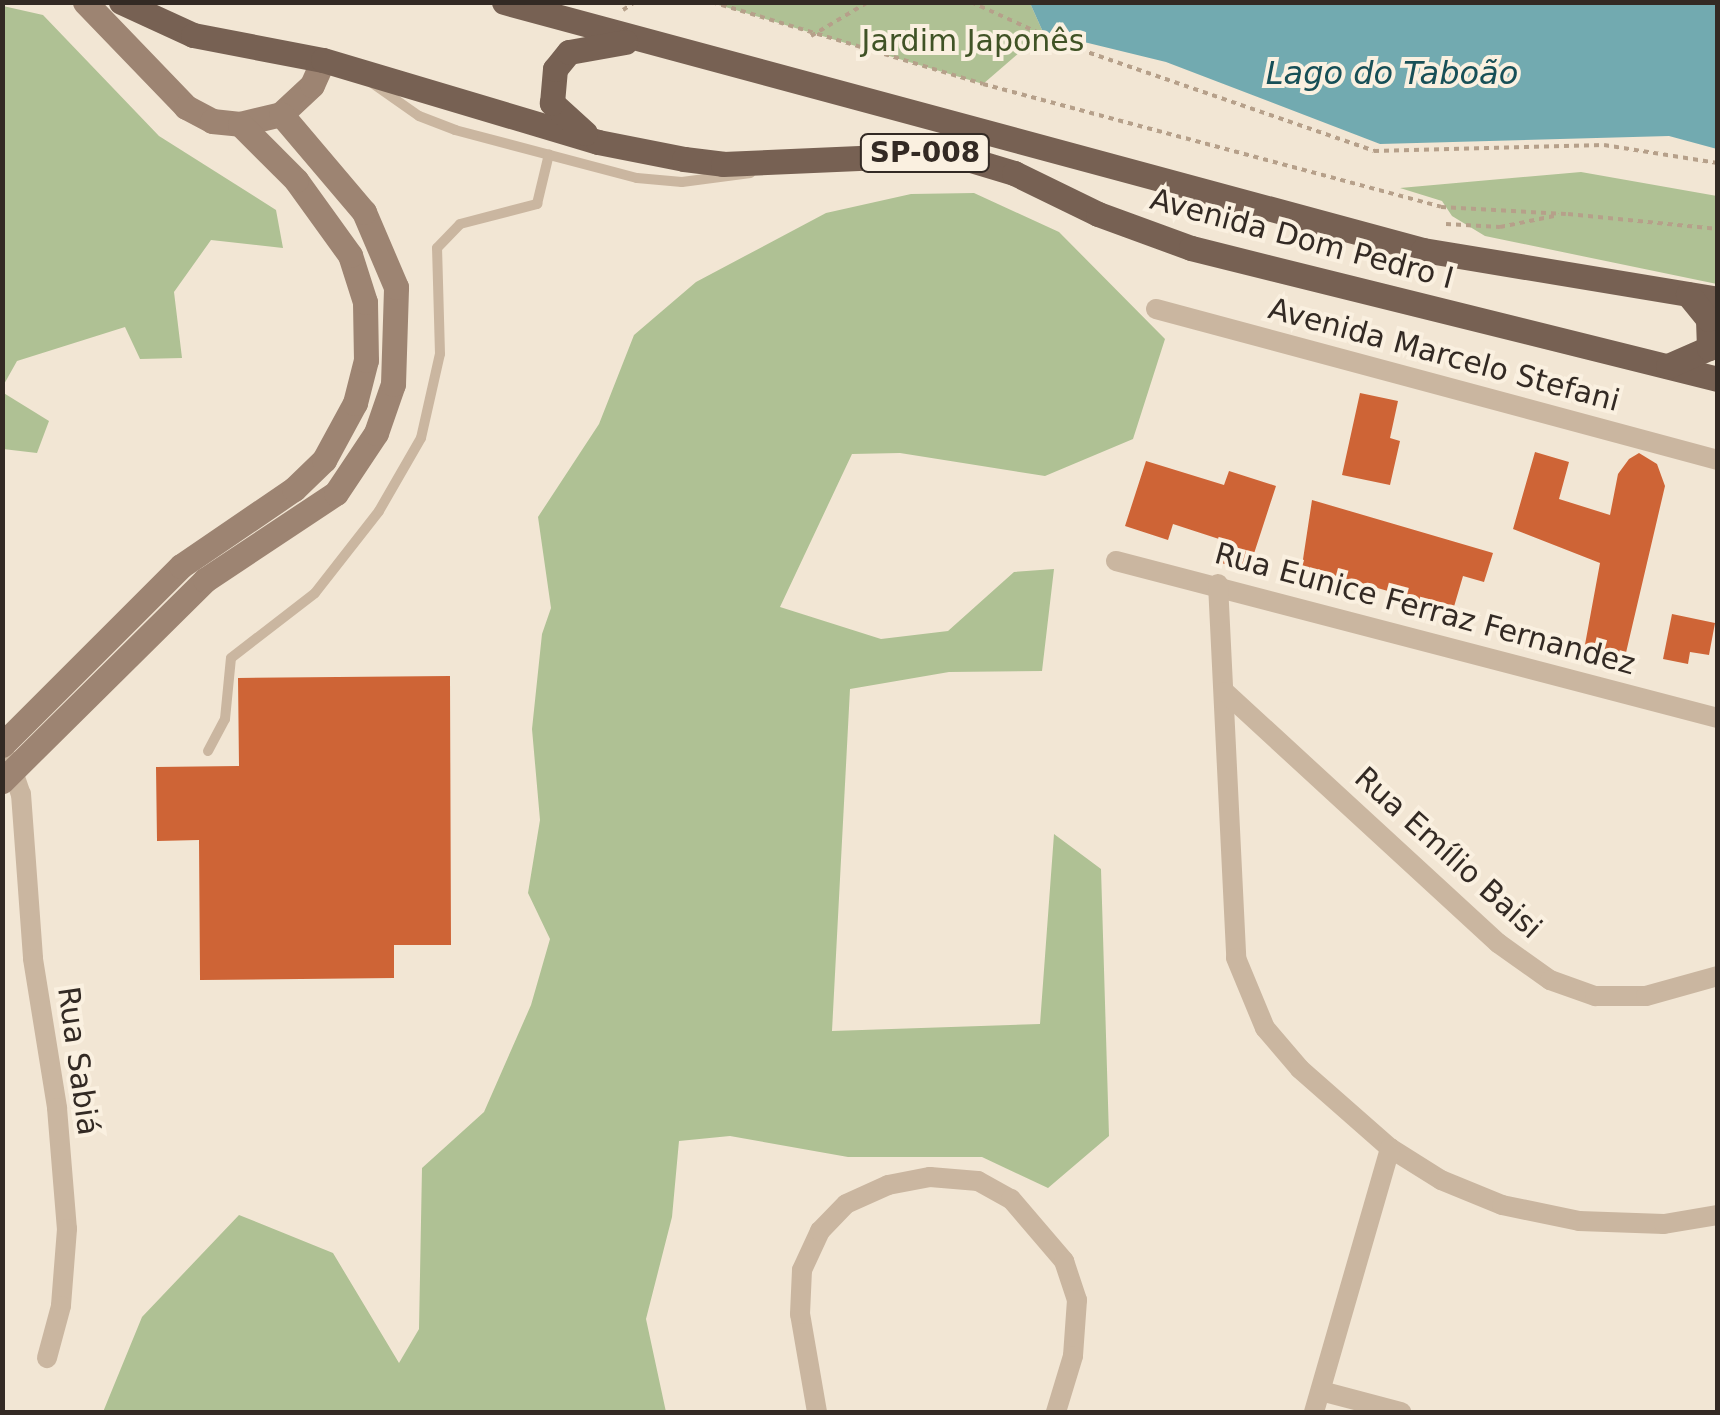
<!DOCTYPE html>
<html>
<head>
<meta charset="utf-8">
<style>
	body { margin:0 }
	#map { position:relative; width:1720px; height:1415px; overflow:hidden; background:#f2e6d4; font-family:"DejaVu Sans",sans-serif }
	div>[style] { position:absolute }
	.green>* { inset:0; background:#afc194 }
	.water>* { inset:0; background:#72aab0 }
	.building>* { inset:0; background:#ce6436 }
	.path>* { height:4px; margin-top:-2px; transform-origin:0; background:repeating-linear-gradient(90deg,#b6a08a 0 5px,transparent 0 10px) }
	.lane>* { height:10px; margin:-5px; padding:0 5px; transform-origin:5px; border-radius:5px; background:#cab6a0 }
	.street>* { height:20px; margin:-10px; padding:0 10px; transform-origin:10px; border-radius:10px; background:#cab6a0 }
	.secondary>* { height:25px; margin:-12.5px; padding:0 12.5px; transform-origin:12.5px; border-radius:12.5px; background:#9d8472 }
	.primary>* { height:25px; margin:-12.5px; padding:0 12.5px; transform-origin:12.5px; border-radius:12.5px; background:#776153 }
	span { translate:-50% -50%; white-space:nowrap; text-align:center; line-height:1.15; -webkit-text-stroke:8px #faf0e0; paint-order:stroke }
	.shield-label span { padding:2px 8px; background:#faf0e0; border:2px solid; border-radius:8px; -webkit-text-stroke-width:0 }
	.shield-label { font-size:28px; color:#332a24; font-weight:700 }
	.park-label { font-size:30px; color:#405326 }
	.street-label { font-size:30px; color:#332a24 }
	.water-label { font-size:32px; color:#174f57; font-style:italic }
	.frame { position:absolute; inset:0; border:5px solid #332a24; pointer-events:none }
</style>
</head>
<body>
<div id="map">
	<div class="green">
		<div style="clip-path:polygon(712px 3px,1030px 3px,1043px 32px,983px 84px)"></div>
		<div style="clip-path:polygon(3px 6px,43px 15px,159px 136px,276px 210px,283px 248px,211px 240px,174px 292px,182px 358px,140px 359px,125px 327px,17px 361px,3px 386px)"></div>
		<div style="clip-path:polygon(1581px 172px,1717px 196px,1717px 284px,1485px 236px,1452px 216px,1442px 201px,1400px 188px)"></div>
		<div style="clip-path:polygon(974px 193px,1059px 232px,1165px 339px,1133px 439px,1045px 476px,900px 453px,852px 454px,780px 607px,881px 639px,948px 631px,1014px 572px,1054px 569px,1042px 671px,949px 672px,850px 689px,832px 1031px,1040px 1024px,1054px 834px,1101px 869px,1109px 1136px,1048px 1188px,982px 1157px,848px 1157px,730px 1136px,679px 1141px,672px 1217px,646px 1319px,666px 1412px,103px 1412px,142px 1317px,239px 1215px,333px 1253px,399px 1363px,419px 1329px,422px 1168px,484px 1112px,531px 1005px,550px 939px,528px 893px,540px 820px,532px 729px,542px 634px,551px 608px,538px 517px,599px 424px,634px 335px,696px 282px,826px 213px,911px 194px)"></div>
		<div style="clip-path:polygon(2px 392px,49px 421px,37px 453px,3px 449px)"></div>
	</div>
	<div class="water">
		<div style="clip-path:polygon(1030px 3px,1717px 3px,1717px 149px,1669px 136px,1380px 144px,1166px 62px,1043px 32px)"></div>
	</div>
	<div class="building">
		<div style="clip-path:polygon(1360px 393px,1398px 401px,1390px 438px,1400px 441px,1390px 485px,1342px 475px)"></div>
		<div style="clip-path:polygon(1535px 452px,1569px 462px,1559px 499px,1610px 515px,1618px 474px,1629px 459px,1639px 453px,1657px 464px,1665px 486px,1625px 657px,1584px 650px,1600px 563px,1513px 529px)"></div>
		<div style="clip-path:polygon(1146px 461px,1224px 485px,1229px 471px,1276px 486px,1248px 572px,1213px 560px,1219px 539px,1173px 524px,1168px 540px,1125px 526px)"></div>
		<div style="clip-path:polygon(1312px 500px,1493px 553px,1484px 582px,1463px 576px,1453px 610px,1302px 566px)"></div>
		<div style="clip-path:polygon(1672px 614px,1715px 623px,1709px 655px,1690px 652px,1688px 664px,1663px 659px)"></div>
		<div style="clip-path:polygon(450px 676px,451px 945px,394px 945px,394px 978px,200px 980px,199px 840px,157px 841px,156px 767px,239px 766px,238px 678px)"></div>
	</div>
	<div class="path">
		<div style="left:712px;top:2px;width:283px;rotate:16.8deg"></div>
		<div style="left:983px;top:84px;width:474px;rotate:15deg"></div>
		<div style="left:1441px;top:207px;width:125px;rotate:3.2deg"></div>
		<div style="left:798px;top:2px;width:57px"></div>
		<div style="left:971px;top:2px;width:99px;rotate:24.5deg"></div>
		<div style="left:1061px;top:43px;width:331px;rotate:19deg"></div>
		<div style="left:1374px;top:151px;width:230px;rotate:-1.5deg"></div>
		<div style="left:1604px;top:145px;width:115px;rotate:9deg"></div>
		<div style="left:623px;top:10px;width:14px;rotate:-34deg"></div>
		<div style="left:811px;top:36px;width:66px;rotate:-30.8deg"></div>
		<div style="left:1568px;top:214px;width:151px;rotate:5.7deg"></div>
		<div style="left:1446px;top:224px;width:54px;rotate:3.2deg"></div>
		<div style="left:1500px;top:227px;width:60px;rotate:-11.5deg"></div>
	</div>
	<div class="lane">
		<div style="left:372px;top:83px;width:57px;rotate:35.1deg"></div>
		<div style="left:419px;top:116px;width:39px;rotate:21deg"></div>
		<div style="left:455px;top:130px;width:188px;rotate:14.8deg"></div>
		<div style="left:637px;top:178px;width:45px;rotate:5.1deg"></div>
		<div style="left:682px;top:182px;width:69px;rotate:-7.5deg"></div>
		<div style="left:208px;top:751px;width:36px;rotate:-62deg"></div>
		<div style="left:225px;top:719px;width:61px;rotate:-84.4deg"></div>
		<div style="left:231px;top:658px;width:106px;rotate:-37.7deg"></div>
		<div style="left:315px;top:593px;width:104px;rotate:-52deg"></div>
		<div style="left:379px;top:511px;width:84px;rotate:-60.1deg"></div>
		<div style="left:421px;top:438px;width:86px;rotate:-77.3deg"></div>
		<div style="left:440px;top:354px;width:106px;rotate:-91.6deg"></div>
		<div style="left:437px;top:248px;width:33px;rotate:-46deg"></div>
		<div style="left:460px;top:224px;width:80px;rotate:-14.6deg"></div>
		<div style="left:537px;top:204px;width:51px;rotate:-76.5deg"></div>
	</div>
	<div class="street">
		<div style="left:1156px;top:309px;width:582px;rotate:15.04deg"></div>
		<div style="left:1116px;top:561px;width:622px;rotate:14.62deg"></div>
		<div style="left:1218px;top:584px;width:374px;rotate:87.2deg"></div>
		<div style="left:1236px;top:958px;width:76px;rotate:67.5deg"></div>
		<div style="left:1265px;top:1028px;width:54px;rotate:49.5deg"></div>
		<div style="left:1300px;top:1069px;width:120px;rotate:41.3deg"></div>
		<div style="left:1390px;top:1148px;width:60px;rotate:32.1deg"></div>
		<div style="left:1441px;top:1180px;width:66px;rotate:22.3deg"></div>
		<div style="left:1502px;top:1205px;width:79px;rotate:11.7deg"></div>
		<div style="left:1579px;top:1221px;width:85px;rotate:2deg"></div>
		<div style="left:1664px;top:1224px;width:55px;rotate:-9.5deg"></div>
		<div style="left:1225px;top:692px;width:371px;rotate:42.6deg"></div>
		<div style="left:1498px;top:943px;width:64px;rotate:35.4deg"></div>
		<div style="left:1550px;top:980px;width:48px;rotate:19.6deg"></div>
		<div style="left:1595px;top:996px;width:51px"></div>
		<div style="left:1646px;top:996px;width:75px;rotate:-15.5deg"></div>
		<div style="left:9px;top:760px;width:36px;rotate:71deg"></div>
		<div style="left:21px;top:794px;width:165px;rotate:85.8deg"></div>
		<div style="left:33px;top:959px;width:151px;rotate:80.8deg"></div>
		<div style="left:57px;top:1108px;width:121px;rotate:85.3deg"></div>
		<div style="left:67px;top:1229px;width:77px;rotate:94.5deg"></div>
		<div style="left:61px;top:1306px;width:54px;rotate:105.1deg"></div>
		<div style="left:1321px;top:1391px;width:83px;rotate:14.7deg"></div>
		<div style="left:817px;top:1412px;width:99px;rotate:-99.8deg"></div>
		<div style="left:800px;top:1314px;width:44px;rotate:-87.4deg"></div>
		<div style="left:802px;top:1270px;width:43px;rotate:-65.2deg"></div>
		<div style="left:820px;top:1231px;width:37px;rotate:-46deg"></div>
		<div style="left:846px;top:1204px;width:46px;rotate:-24.3deg"></div>
		<div style="left:888px;top:1185px;width:43px;rotate:-10.8deg"></div>
		<div style="left:930px;top:1177px;width:48px;rotate:4.8deg"></div>
		<div style="left:978px;top:1181px;width:38px;rotate:29deg"></div>
		<div style="left:1011px;top:1199px;width:82px;rotate:49.5deg"></div>
		<div style="left:1064px;top:1261px;width:41px;rotate:71.6deg"></div>
		<div style="left:1077px;top:1300px;width:56px;rotate:94.1deg"></div>
		<div style="left:1073px;top:1356px;width:59px;rotate:106.9deg"></div>
		<div style="left:1314px;top:1412px;width:275px;rotate:-73.9deg"></div>
	</div>
	<div class="secondary">
		<div style="left:85px;top:2px;width:146px;rotate:46.1deg"></div>
		<div style="left:186px;top:107px;width:30px;rotate:28deg"></div>
		<div style="left:212px;top:121px;width:28px;rotate:6deg"></div>
		<div style="left:240px;top:124px;width:42px;rotate:-13.7deg"></div>
		<div style="left:281px;top:114px;width:42px;rotate:-43.1deg"></div>
		<div style="left:312px;top:85px;width:27px;rotate:-66deg"></div>
		<div style="left:2px;top:745px;width:253px;rotate:-45deg"></div>
		<div style="left:181px;top:566px;width:137px;rotate:-34.3deg"></div>
		<div style="left:294px;top:489px;width:42px;rotate:-44deg"></div>
		<div style="left:324px;top:460px;width:65px;rotate:-61.5deg"></div>
		<div style="left:355px;top:403px;width:44px;rotate:-75.7deg"></div>
		<div style="left:366px;top:360px;width:58px;rotate:-91deg"></div>
		<div style="left:365px;top:302px;width:49px;rotate:-107.7deg"></div>
		<div style="left:350px;top:255px;width:92px;rotate:-125.8deg"></div>
		<div style="left:296px;top:180px;width:79px;rotate:-135deg"></div>
		<div style="left:2px;top:781px;width:286px;rotate:-44.7deg"></div>
		<div style="left:205px;top:580px;width:157px;rotate:-33.6deg"></div>
		<div style="left:336px;top:493px;width:72px;rotate:-56.3deg"></div>
		<div style="left:376px;top:433px;width:52px;rotate:-70.9deg"></div>
		<div style="left:393px;top:384px;width:97px;rotate:-88.2deg"></div>
		<div style="left:396px;top:287px;width:82px;rotate:-113.1deg"></div>
		<div style="left:364px;top:212px;width:128px;rotate:-130.3deg"></div>
	</div>
	<div class="primary">
		<div style="left:121px;top:2px;width:79px;rotate:24.6deg"></div>
		<div style="left:193px;top:35px;width:132px;rotate:10.9deg"></div>
		<div style="left:323px;top:60px;width:287px;rotate:16.6deg"></div>
		<div style="left:598px;top:142px;width:88px;rotate:11.2deg"></div>
		<div style="left:684px;top:159px;width:39px;rotate:7deg"></div>
		<div style="left:723px;top:164px;width:228px;rotate:-2.5deg"></div>
		<div style="left:951px;top:154px;width:66px;rotate:16.8deg"></div>
		<div style="left:1014px;top:173px;width:93px;rotate:26deg"></div>
		<div style="left:1098px;top:214px;width:99px;rotate:20.1deg"></div>
		<div style="left:1191px;top:248px;width:543px;rotate:13.96deg"></div>
		<div style="left:504px;top:2px;width:952px;rotate:15.1deg"></div>
		<div style="left:1423px;top:250px;width:299px;rotate:9.4deg"></div>
		<div style="left:585px;top:133px;width:45px;rotate:-137.7deg"></div>
		<div style="left:552px;top:103px;width:34px;rotate:-85deg"></div>
		<div style="left:555px;top:69px;width:22px;rotate:-51deg"></div>
		<div style="left:569px;top:52px;width:57px;rotate:-10.1deg"></div>
		<div style="left:1668px;top:366px;width:45px;rotate:-23.7deg"></div>
		<div style="left:1709px;top:348px;width:29px;rotate:-92deg"></div>
		<div style="left:1708px;top:319px;width:32px;rotate:-129deg"></div>
	</div>
	<div class="shield-label">
		<span style="left:925px;top:153px">SP-008</span>
	</div>
	<div class="park-label">
		<span style="left:973px;top:41px">Jardim Japonês</span>
	</div>
	<div class="street-label">
		<span style="left:1302px;top:239px;rotate:15deg">Avenida Dom Pedro I</span>
		<span style="left:1444px;top:355px;rotate:15deg">Avenida Marcelo Stefani</span>
		<span style="left:1425px;top:609px;rotate:15deg">Rua Eunice Ferraz Fernandez</span>
		<span style="left:1448px;top:853px;rotate:42deg">Rua Emílio Baisi</span>
		<span style="left:78px;top:1061px;rotate:82deg">Rua Sabiá</span>
	</div>
	<div class="water-label">
		<span style="left:1392px;top:73px">Lago do Taboão</span>
	</div>
	<div class="frame"></div>
</div>
</body>
</html>
